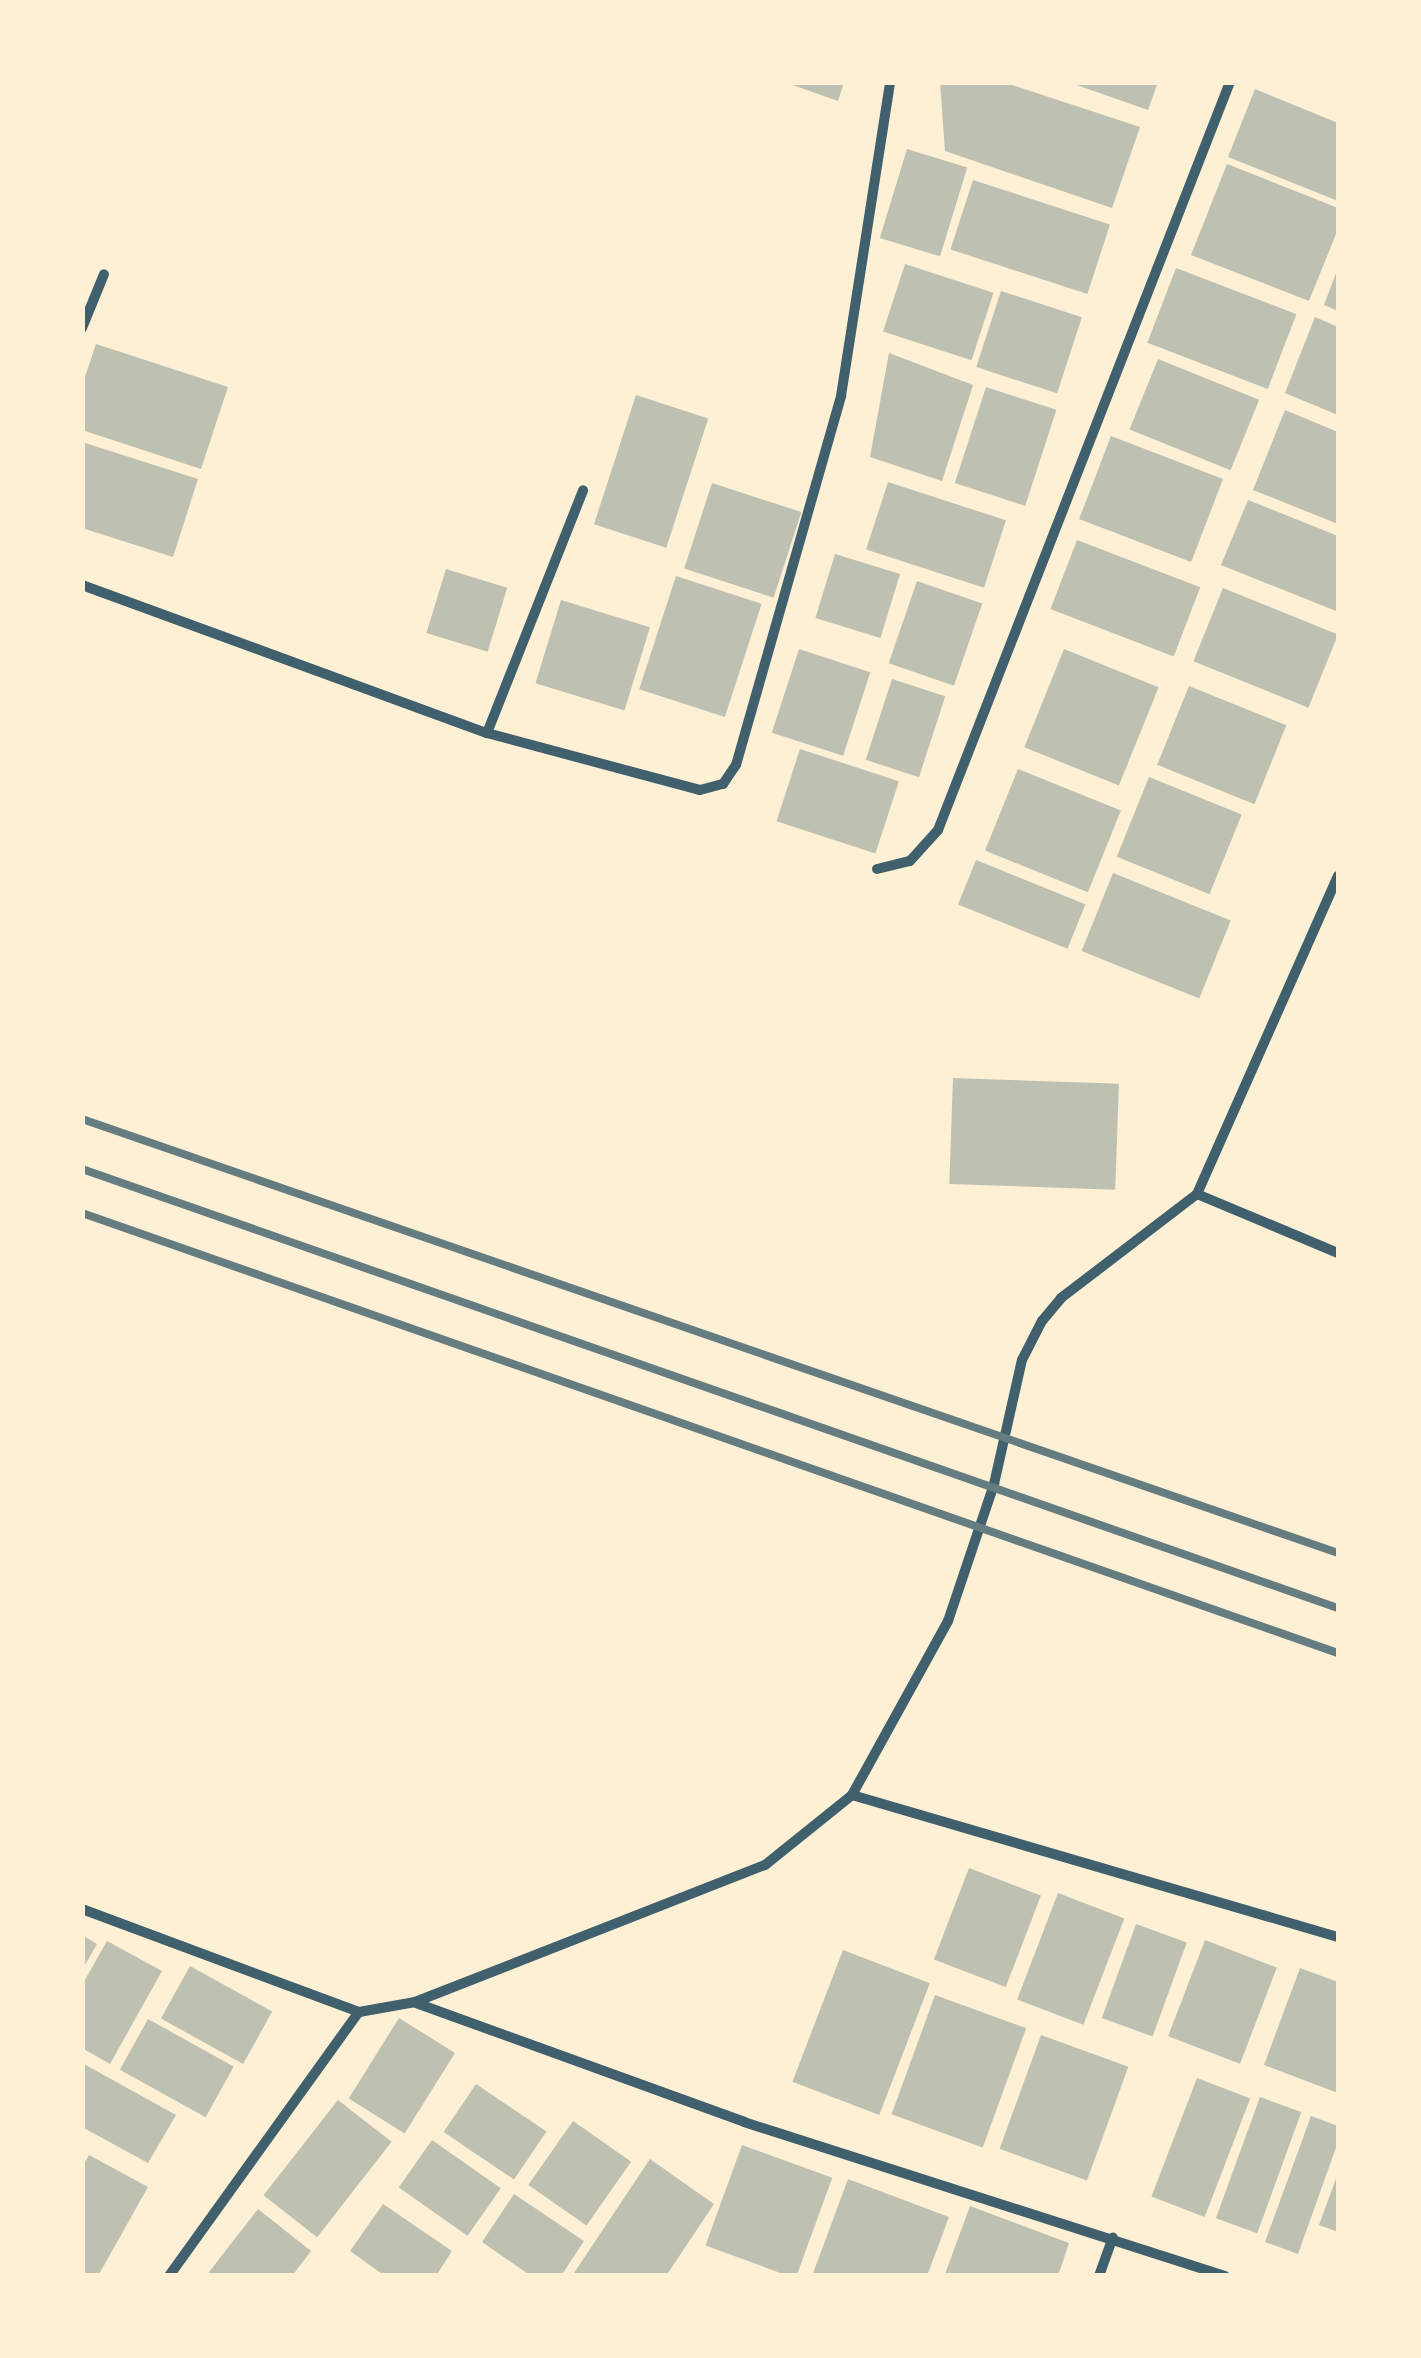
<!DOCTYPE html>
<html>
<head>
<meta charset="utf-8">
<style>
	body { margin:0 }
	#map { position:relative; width:1421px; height:2358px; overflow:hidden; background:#fdf0d5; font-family:"Fira Sans",sans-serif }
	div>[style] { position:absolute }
	.building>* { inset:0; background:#bec0b2; transform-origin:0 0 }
	.minor>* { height:10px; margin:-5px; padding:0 5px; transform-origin:5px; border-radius:5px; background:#3f606c }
	.rail>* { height:8px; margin:-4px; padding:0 4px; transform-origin:4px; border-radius:4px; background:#657d81 }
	span { translate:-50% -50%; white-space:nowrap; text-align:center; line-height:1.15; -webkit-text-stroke:10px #fdf0d5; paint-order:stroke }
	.frame { position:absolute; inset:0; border:85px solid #fdf0d5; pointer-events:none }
</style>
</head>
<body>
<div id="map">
	<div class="building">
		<div style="clip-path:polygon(784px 82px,844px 82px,838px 101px)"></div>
		<div style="clip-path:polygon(940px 82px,1003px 82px,1140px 127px,1112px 208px,945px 151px)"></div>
		<div style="clip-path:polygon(1068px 82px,1158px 82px,1148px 110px)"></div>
		<div style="clip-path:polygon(1255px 89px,1338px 123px,1338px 201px,1228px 157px)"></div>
		<div style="left:907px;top:149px;width:63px;height:93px;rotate:17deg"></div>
		<div style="clip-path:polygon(1227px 164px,1338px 208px,1338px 229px,1309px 301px,1191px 255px)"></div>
		<div style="left:973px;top:180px;width:144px;height:73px;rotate:18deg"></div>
		<div style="left:905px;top:264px;width:93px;height:71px;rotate:18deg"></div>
		<div style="left:1176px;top:268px;width:129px;height:80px;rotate:21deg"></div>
		<div style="clip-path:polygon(1338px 268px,1338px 311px,1324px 305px)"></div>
		<div style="left:1001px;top:291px;width:85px;height:80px;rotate:18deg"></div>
		<div style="clip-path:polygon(1315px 317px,1338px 327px,1338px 415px,1285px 393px)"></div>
		<div style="clip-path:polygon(96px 344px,228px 387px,201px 469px,82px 430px,82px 386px)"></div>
		<div style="clip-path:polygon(889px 353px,973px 385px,942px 481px,870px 457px)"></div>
		<div style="left:1158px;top:359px;width:109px;height:76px;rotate:22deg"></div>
		<div style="left:986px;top:387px;width:74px;height:101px;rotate:18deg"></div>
		<div style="left:636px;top:395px;width:76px;height:136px;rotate:18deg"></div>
		<div style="clip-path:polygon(1285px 410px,1338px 432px,1338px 524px,1253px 490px)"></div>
		<div style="left:1111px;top:436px;width:120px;height:89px;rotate:21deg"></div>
		<div style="clip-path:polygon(82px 442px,198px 479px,173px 557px,82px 528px)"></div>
		<div style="left:888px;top:482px;width:124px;height:71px;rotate:18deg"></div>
		<div style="left:712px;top:483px;width:94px;height:90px;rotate:18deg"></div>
		<div style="clip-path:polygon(1248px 500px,1338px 536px,1336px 611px,1221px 565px)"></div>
		<div style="left:1077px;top:540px;width:132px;height:74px;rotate:21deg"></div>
		<div style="left:835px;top:554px;width:68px;height:67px;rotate:17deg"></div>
		<div style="left:446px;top:569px;width:64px;height:67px;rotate:17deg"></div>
		<div style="left:676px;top:576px;width:90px;height:119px;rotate:18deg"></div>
		<div style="left:917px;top:581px;width:69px;height:87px;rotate:19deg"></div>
		<div style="left:1223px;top:588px;width:124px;height:79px;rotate:22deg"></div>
		<div style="left:561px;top:600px;width:93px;height:87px;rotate:17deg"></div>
		<div style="left:799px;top:649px;width:75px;height:88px;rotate:18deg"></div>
		<div style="left:1064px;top:649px;width:102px;height:106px;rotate:22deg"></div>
		<div style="left:892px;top:679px;width:56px;height:85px;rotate:18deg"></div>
		<div style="left:1189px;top:686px;width:105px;height:85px;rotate:22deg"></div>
		<div style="left:800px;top:749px;width:104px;height:76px;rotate:18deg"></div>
		<div style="left:1018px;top:769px;width:111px;height:88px;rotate:22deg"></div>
		<div style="left:1149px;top:777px;width:100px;height:86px;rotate:22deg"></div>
		<div style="left:976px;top:860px;width:118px;height:48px;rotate:22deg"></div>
		<div style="left:1113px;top:873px;width:127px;height:84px;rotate:22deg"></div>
		<div style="left:953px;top:1078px;width:166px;height:106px;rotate:2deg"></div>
		<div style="left:969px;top:1868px;width:77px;height:98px;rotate:21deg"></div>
		<div style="left:1058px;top:1893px;width:71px;height:114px;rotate:21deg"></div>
		<div style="left:1136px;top:1924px;width:54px;height:100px;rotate:20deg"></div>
		<div style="clip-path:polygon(82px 1935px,97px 1944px,82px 1970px)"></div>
		<div style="left:1205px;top:1940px;width:77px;height:103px;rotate:21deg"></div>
		<div style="clip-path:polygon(107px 1941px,162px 1971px,110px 2064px,82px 2048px,82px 1985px)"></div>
		<div style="left:843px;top:1950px;width:93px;height:141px;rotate:21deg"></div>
		<div style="left:190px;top:1966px;width:94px;height:60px;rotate:29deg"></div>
		<div style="clip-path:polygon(1300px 1968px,1338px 1982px,1338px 2093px,1264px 2065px)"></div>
		<div style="left:935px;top:1995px;width:97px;height:127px;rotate:20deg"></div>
		<div style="left:399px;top:2018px;width:66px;height:95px;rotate:32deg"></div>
		<div style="left:148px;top:2019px;width:98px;height:58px;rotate:29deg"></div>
		<div style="left:1041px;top:2035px;width:93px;height:121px;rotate:20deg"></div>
		<div style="clip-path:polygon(82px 2063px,176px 2115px,148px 2163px,82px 2127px)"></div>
		<div style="left:1197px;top:2078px;width:57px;height:127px;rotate:21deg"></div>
		<div style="left:476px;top:2084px;width:85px;height:58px;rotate:34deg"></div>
		<div style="left:1260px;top:2097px;width:44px;height:129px;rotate:20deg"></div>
		<div style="left:338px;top:2100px;width:68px;height:121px;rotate:38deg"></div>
		<div style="clip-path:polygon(1311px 2116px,1338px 2126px,1338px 2142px,1298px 2254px,1265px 2242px)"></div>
		<div style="left:573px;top:2121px;width:71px;height:78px;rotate:35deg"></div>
		<div style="left:432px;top:2140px;width:84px;height:58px;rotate:35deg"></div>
		<div style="left:742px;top:2145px;width:96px;height:107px;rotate:20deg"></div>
		<div style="clip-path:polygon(89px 2155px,148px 2187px,98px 2276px,82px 2276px,82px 2167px)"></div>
		<div style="clip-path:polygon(650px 2159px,714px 2204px,666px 2276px,572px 2276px)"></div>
		<div style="clip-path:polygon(1338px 2173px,1338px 2232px,1319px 2225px)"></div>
		<div style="clip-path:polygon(848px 2179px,949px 2217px,927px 2276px,812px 2276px)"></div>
		<div style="clip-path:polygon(514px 2194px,584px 2241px,561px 2276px,531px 2276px,482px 2242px)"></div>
		<div style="clip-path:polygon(383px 2204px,452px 2251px,436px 2276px,385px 2276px,350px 2251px)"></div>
		<div style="clip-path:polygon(970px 2206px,1069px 2243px,1058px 2276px,945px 2274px)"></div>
		<div style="clip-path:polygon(258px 2209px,311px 2251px,292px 2276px,206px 2276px)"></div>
	</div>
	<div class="minor">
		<div style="left:82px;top:328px;width:58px;rotate:-67.8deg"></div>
		<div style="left:82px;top:585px;width:431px;rotate:20.1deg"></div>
		<div style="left:487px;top:733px;width:220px;rotate:15deg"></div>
		<div style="left:700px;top:790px;width:24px;rotate:-15deg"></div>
		<div style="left:723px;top:784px;width:23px;rotate:-56deg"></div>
		<div style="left:736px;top:765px;width:384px;rotate:-74.1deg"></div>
		<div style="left:841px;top:396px;width:318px;rotate:-81.1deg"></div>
		<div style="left:487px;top:733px;width:261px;rotate:-68.4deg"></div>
		<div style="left:877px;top:869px;width:34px;rotate:-14deg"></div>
		<div style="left:910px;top:861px;width:42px;rotate:-47.9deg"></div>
		<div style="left:938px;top:830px;width:803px;rotate:-68.68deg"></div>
		<div style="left:1197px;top:1194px;width:153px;rotate:22.7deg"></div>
		<div style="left:852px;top:1795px;width:506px;rotate:16.29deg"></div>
		<div style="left:82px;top:1909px;width:296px;rotate:20.4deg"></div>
		<div style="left:416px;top:2003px;width:349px;rotate:19.9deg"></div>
		<div style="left:744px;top:2122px;width:505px;rotate:17.75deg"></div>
		<div style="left:169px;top:2276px;width:325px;rotate:-54.3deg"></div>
		<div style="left:359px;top:2012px;width:57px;rotate:-10.1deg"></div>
		<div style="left:415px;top:2002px;width:376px;rotate:-21.4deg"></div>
		<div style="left:765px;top:1865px;width:112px;rotate:-38.8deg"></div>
		<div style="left:852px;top:1795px;width:199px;rotate:-61.1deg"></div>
		<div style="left:948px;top:1621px;width:145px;rotate:-71.4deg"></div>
		<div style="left:994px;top:1484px;width:127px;rotate:-77.3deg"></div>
		<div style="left:1022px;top:1360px;width:44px;rotate:-62.9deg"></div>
		<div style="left:1042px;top:1321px;width:30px;rotate:-50deg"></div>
		<div style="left:1061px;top:1298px;width:171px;rotate:-37.4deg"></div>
		<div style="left:1197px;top:1194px;width:348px;rotate:-66.1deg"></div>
		<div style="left:1099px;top:2276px;width:41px;rotate:-70.3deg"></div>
	</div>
	<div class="rail">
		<div style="left:82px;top:1119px;width:1329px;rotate:19.06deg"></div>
		<div style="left:82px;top:1169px;width:1331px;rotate:19.27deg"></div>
		<div style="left:82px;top:1213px;width:1331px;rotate:19.31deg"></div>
	</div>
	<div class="frame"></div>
</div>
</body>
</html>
